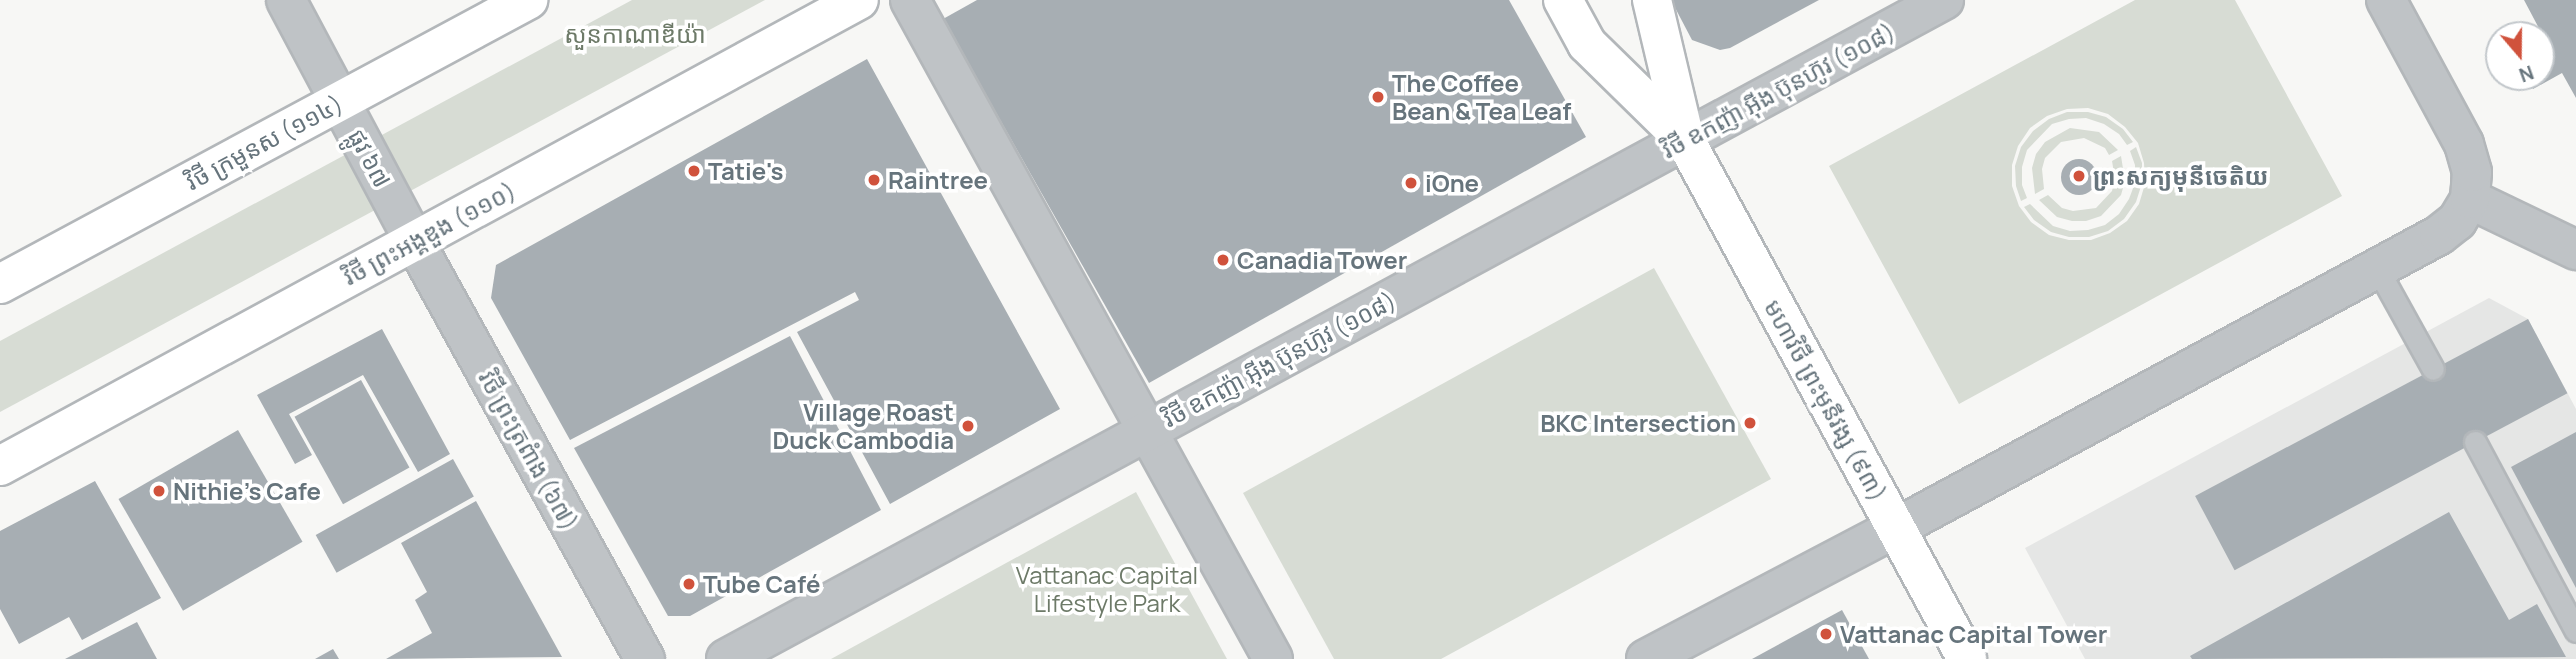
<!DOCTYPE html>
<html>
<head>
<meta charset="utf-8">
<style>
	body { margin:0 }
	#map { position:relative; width:2576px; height:659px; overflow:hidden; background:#f7f7f5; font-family:Manrope,"Noto Sans Khmer",sans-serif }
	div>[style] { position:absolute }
	.built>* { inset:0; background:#e5e6e5 }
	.green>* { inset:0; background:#d7dcd4 }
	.building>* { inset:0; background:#a7aeb3; transform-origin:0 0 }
	.round { border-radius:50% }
	.roads { filter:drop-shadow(2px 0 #b3b7ba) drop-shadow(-2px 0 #b3b7ba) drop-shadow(0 2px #b3b7ba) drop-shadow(0 -2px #b3b7ba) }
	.service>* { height:21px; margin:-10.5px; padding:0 10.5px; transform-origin:10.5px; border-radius:10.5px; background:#bfc3c6 }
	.minor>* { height:38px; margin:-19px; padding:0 19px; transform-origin:19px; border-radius:19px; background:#bfc3c6 }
	.tertiary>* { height:38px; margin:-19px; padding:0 19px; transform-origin:19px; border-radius:19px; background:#bfc3c6 }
	.primary>* { height:38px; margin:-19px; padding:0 19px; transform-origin:19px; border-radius:19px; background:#fff }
	.trunk>* { height:38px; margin:-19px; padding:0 19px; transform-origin:19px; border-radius:19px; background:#fff }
	.dots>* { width:19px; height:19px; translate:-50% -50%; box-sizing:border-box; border:4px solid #fff; border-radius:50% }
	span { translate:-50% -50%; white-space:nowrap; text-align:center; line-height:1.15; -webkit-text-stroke:7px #fff; paint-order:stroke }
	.park-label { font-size:24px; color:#6d7a68 }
	.poi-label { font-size:24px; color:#66747c; font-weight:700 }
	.left { translate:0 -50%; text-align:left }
	.right { translate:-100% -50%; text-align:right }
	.street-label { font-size:24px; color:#66747c }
	.north { position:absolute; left:2485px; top:21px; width:70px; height:70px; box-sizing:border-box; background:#fff; border:2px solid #c2c7cb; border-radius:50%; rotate:160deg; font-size:19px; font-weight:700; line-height:28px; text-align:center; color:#66747c }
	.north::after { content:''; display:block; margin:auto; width:24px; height:32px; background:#d0523c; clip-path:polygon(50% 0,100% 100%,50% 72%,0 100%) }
</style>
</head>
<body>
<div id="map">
	<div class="built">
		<div style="clip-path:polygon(2489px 298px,2528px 319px,2576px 409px,2576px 659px,2085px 659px,2025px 548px)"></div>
	</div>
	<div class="green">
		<div style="clip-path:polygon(632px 0,765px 0,0 412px,0 341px)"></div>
		<div style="clip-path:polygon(evenodd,2135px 0,2235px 0,2342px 196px,1959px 404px,1829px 166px,2135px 0,2088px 108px,2108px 114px,2125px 127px,2138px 143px,2144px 163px,2145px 184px,2139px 204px,2127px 221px,2110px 233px,2091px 240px,2069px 240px,2049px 235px,2031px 222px,2019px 206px,2012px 186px,2012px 165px,2018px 146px,2030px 128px,2047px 116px,2067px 109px,2088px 108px)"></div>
		<div style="clip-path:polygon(2067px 112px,2088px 112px,2106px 117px,2123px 129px,2133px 142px,2127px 145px,2119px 134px,2104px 124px,2086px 118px,2069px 119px,2052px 124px,2027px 150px,2022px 167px,2022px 185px,2027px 198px,2021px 201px,2016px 186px,2015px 166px,2021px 147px,2033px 131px,2049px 119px)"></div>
		<div style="clip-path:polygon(2070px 128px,2099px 132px,2118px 150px,2109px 155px,2105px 148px,2084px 138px,2061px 142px,2045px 158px,2042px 169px,2044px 189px,2035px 194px,2032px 168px,2036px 154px,2045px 142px)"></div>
		<div style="clip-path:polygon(2136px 147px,2142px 163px,2142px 183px,2136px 202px,2124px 219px,2108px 231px,2089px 237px,2069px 237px,2051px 232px,2034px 220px,2024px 207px,2030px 204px,2053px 226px,2070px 231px,2088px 230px,2105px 225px,2119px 214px,2129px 199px,2135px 183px,2135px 165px,2130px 151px)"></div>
		<div style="clip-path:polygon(2121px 156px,2125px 181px,2121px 195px,2101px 216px,2086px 221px,2072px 221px,2057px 217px,2039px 200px,2048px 195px,2062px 208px,2073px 211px,2096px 208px,2112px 191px,2115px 179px,2112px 161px)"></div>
		<div style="clip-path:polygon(1654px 268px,1771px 479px,1441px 659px,1334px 659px,1243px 493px)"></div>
		<div style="clip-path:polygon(1136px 492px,1227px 659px,831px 659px)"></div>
	</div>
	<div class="building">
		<div style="clip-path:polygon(977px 0,1509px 0,1586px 137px,1149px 383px,943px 19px)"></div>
		<div style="clip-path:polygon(1671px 0,1819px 0,1730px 48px,1720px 50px,1692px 40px)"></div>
		<div style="clip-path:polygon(2524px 0,2576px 0,2576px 98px,2562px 73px,2533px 89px,2527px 77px,2541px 77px,2543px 36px)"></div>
		<div style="clip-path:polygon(867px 59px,1060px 409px,890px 504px,797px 332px,859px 300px,855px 292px,570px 440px,491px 298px,496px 265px)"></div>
		<div class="round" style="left:2061px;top:159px;width:36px;height:36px"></div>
		<div style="left:2528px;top:319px;width:84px;height:377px;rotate:62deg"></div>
		<div style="clip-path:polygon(382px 329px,450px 454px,418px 472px,363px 375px,289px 414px,312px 455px,295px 464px,257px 395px)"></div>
		<div style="clip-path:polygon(790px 336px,881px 510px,690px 616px,668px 616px,574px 448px)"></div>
		<div style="left:361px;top:380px;width:100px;height:76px;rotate:61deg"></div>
		<div style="left:238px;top:430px;width:129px;height:138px;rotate:60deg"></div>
		<div style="clip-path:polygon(2576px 432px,2576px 588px,2511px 467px)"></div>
		<div style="left:453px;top:459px;width:43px;height:157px;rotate:61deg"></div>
		<div style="clip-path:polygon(95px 481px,161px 598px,82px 640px,69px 617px,19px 644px,0 609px,0 531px)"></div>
		<div style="clip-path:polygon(476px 501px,562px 657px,386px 659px,432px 633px,415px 600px,427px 592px,401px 543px)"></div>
		<div style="clip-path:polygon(2449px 512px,2509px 620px,2537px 604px,2566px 657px,2192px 659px,2190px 656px)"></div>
		<div style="clip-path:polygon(1842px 610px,1869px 659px,1752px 659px)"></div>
		<div style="clip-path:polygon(137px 622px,157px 659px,65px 659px)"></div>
		<div style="clip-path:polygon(333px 649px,339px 659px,315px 659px)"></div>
	</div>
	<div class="roads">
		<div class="service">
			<div style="left:2377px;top:268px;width:115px;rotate:61deg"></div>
			<div style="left:2475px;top:442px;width:214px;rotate:61.9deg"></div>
		</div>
		<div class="minor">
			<div style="left:286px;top:0;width:273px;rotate:62deg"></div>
			<div style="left:414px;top:241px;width:478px;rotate:61.1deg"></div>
			<div style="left:910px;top:0;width:752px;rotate:61.15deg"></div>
		</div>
		<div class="tertiary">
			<div style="left:2470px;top:199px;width:118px;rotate:25.7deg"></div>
			<div style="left:726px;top:659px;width:1385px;rotate:-28.42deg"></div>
			<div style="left:1646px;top:659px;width:282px;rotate:-27.7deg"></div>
			<div style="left:1896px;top:528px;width:617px;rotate:-28.35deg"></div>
			<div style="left:2439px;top:235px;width:23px;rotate:-38deg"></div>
			<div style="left:2457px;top:221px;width:26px;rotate:-59deg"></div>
			<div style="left:2470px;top:199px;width:27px;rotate:-86deg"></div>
			<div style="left:2472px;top:172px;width:29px;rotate:-106deg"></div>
			<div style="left:2464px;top:144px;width:164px;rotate:-118.4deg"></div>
		</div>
		<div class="primary">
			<div style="left:0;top:284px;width:600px;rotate:-28.27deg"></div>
			<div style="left:0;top:466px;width:977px;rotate:-28.48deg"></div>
		</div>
		<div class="trunk">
			<div style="left:1563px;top:0;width:50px;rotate:61.4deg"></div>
			<div style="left:1587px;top:44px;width:137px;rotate:44.4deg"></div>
			<div style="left:1652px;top:0;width:144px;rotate:76.7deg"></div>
			<div style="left:1685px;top:140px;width:591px;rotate:61.48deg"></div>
		</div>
	</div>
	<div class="dots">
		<div style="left:1378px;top:97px;background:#d0523c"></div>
		<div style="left:694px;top:171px;background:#d0523c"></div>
		<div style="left:2079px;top:176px;background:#d0523c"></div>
		<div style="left:874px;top:180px;background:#d0523c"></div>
		<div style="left:1411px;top:183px;background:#d0523c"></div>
		<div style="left:1223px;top:260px;background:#d0523c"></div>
		<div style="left:1750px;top:423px;background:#d0523c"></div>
		<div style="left:968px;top:426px;background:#d0523c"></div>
		<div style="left:159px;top:491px;background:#d0523c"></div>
		<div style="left:689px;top:584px;background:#d0523c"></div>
		<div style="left:1826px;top:634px;background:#d0523c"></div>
	</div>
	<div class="park-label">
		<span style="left:635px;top:34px">សួនកាណាឌីយ៉ា</span>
		<span style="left:1107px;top:589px">Vattanac Capital<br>Lifestyle Park</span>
	</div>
	<div class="poi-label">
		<span class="left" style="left:1392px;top:97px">The Coffee<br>Bean &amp; Tea Leaf</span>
		<span class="left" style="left:708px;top:171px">Tatie's</span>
		<span class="left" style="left:2093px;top:176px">ព្រះសក្យមុនីចេតិយ</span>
		<span class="left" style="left:888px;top:180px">Raintree</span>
		<span class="left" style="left:1425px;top:183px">iOne</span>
		<span class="left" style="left:1237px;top:260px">Canadia Tower</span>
		<span class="right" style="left:954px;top:426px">Village Roast<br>Duck Cambodia</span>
		<span class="right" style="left:1736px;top:423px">BKC Intersection</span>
		<span class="left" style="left:173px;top:491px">Nithie's Cafe</span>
		<span class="left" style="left:703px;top:584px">Tube Café</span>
		<span class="left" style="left:1840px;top:634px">Vattanac Capital Tower</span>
	</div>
	<div class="street-label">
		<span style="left:1778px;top:90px;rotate:-28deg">វិថី ឧកញ៉ា អ៊ីង ប៊ុនហ៊ូវ (១០៨)</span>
		<span style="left:264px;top:142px;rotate:-28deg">វិថី ក្រមួនស (១១៤)</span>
		<span style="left:370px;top:158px;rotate:62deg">ផ្លូវ ៦៧</span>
		<span style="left:429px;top:233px;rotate:-28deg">វិថី ព្រះអង្គឌួង (១១០)</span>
		<span style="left:1279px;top:359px;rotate:-28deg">វិថី ឧកញ៉ា អ៊ីង ប៊ុនហ៊ូវ (១០៨)</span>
		<span style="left:1826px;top:400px;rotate:61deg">មហាវិថី ព្រះមុនីវង្ស (៩៣)</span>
		<span style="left:529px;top:450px;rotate:61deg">វិថី ព្រះត្រពំាង (៦៧)</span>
	</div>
	<div class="north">N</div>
</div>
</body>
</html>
